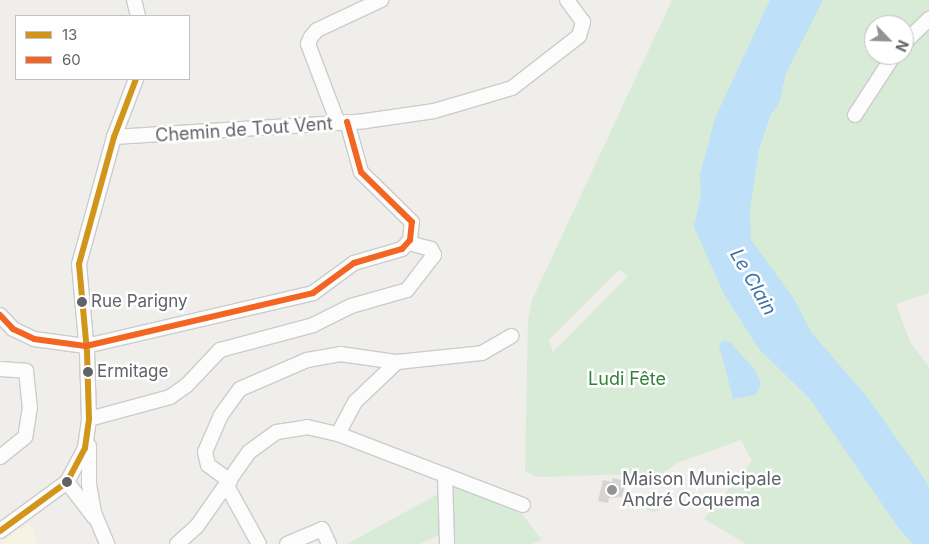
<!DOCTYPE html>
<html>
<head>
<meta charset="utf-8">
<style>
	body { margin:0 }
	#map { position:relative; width:929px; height:544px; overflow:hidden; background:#efeeea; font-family:Inter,sans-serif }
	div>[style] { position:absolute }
	.commercial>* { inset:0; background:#f7f3e4 }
	.green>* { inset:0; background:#d8ebd6 }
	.round { border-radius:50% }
	.water>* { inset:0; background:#bfe0f9 }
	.building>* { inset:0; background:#d6d5d3 }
	.roads { filter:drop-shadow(1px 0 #cbcccc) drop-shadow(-1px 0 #cbcccc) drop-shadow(0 1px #cbcccc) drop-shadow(0 -1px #cbcccc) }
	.minor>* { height:14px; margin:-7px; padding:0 7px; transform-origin:7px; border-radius:7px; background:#fdfcfc }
	.bus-1>* { height:6px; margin:-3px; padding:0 3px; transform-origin:3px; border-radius:3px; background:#d1951a }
	.bus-2>* { height:6px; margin:-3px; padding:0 3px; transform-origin:3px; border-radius:3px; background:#f26522 }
	.dots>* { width:14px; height:14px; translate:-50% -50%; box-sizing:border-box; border:2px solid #fff; border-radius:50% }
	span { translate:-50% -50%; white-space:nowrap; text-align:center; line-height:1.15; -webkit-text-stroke:5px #fff; paint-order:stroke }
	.bus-label { font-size:17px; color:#5f6368 }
	.left { translate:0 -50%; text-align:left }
	.street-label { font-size:18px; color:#5f6368 }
	.park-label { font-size:18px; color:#348238 }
	.poi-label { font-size:18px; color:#5f6368 }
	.water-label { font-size:19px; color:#4174aa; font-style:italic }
	.legend { position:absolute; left:15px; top:15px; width:175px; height:65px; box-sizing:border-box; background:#fff; border:1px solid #bfc1c3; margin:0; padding:6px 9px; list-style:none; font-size:15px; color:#5f6368 }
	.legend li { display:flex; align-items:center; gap:10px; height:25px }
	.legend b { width:25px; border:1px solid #bfc1c3 }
	.north { position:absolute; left:864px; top:15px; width:50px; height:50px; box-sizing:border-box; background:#fff; border:1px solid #bfc1c3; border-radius:50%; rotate:114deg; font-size:14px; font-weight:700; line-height:20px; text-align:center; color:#5f6368 }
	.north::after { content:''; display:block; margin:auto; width:18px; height:22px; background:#919496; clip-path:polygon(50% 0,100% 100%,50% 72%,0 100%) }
</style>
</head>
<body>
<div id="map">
	<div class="commercial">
		<div style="clip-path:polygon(30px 523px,38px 544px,0 544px,0 543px)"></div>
	</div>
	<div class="green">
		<div style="clip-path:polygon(evenodd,672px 0,929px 0,929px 293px,896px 304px,910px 342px,929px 367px,929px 544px,746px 544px,704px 519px,752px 461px,741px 440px,677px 463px,663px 473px,537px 477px,525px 471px,528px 320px,532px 300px,672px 0,874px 25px,904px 25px,904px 55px,874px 55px,874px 25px,672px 0,619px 270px,628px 276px,553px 352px,549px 340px,619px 270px)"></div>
		<div style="clip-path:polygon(450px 481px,517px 508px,542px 540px,531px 544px,451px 544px)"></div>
		<div class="round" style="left:643px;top:492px;width:20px;height:20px"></div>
		<div style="clip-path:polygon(440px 493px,443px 533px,420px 544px,347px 544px)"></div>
	</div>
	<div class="water">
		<div style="clip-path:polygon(770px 0,823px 0,786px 73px,779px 104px,771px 114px,759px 150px,750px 209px,751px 240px,794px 299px,811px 332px,868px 398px,920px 472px,929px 487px,929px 544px,913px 544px,897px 526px,810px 399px,759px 349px,724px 294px,694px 227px,701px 195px,700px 175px,715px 118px)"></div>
		<div style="clip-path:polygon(723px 340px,730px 342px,756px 371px,761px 384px,756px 395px,733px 399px,719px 345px)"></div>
	</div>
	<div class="building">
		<div style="clip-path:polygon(612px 478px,626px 481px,622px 497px,609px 498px,608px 503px,598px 501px,603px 480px,612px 482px)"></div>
	</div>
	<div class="roads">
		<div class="minor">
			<div style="left:134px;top:0;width:16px;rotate:76deg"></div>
			<div style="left:904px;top:43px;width:35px;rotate:-44deg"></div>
			<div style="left:855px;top:115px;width:72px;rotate:-57deg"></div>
			<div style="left:338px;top:123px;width:85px;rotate:-110.8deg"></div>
			<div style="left:308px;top:44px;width:8px;rotate:-67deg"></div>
			<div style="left:311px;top:37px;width:9px;rotate:-49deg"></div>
			<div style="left:317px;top:30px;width:71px;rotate:-25.1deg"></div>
			<div style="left:114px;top:137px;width:252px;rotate:-3.6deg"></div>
			<div style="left:365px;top:121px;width:70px;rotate:-8.2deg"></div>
			<div style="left:434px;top:111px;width:81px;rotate:-16.4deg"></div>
			<div style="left:512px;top:88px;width:85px;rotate:-37.8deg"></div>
			<div style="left:579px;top:36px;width:15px;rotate:-74deg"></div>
			<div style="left:583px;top:22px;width:27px;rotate:-126deg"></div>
			<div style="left:0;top:315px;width:19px;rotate:47deg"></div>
			<div style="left:13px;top:329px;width:23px;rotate:25deg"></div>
			<div style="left:34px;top:339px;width:52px;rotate:7.7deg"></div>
			<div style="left:86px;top:346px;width:233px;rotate:-13.1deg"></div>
			<div style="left:313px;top:293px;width:51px;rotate:-36.2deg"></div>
			<div style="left:354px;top:263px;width:50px;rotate:-16.3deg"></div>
			<div style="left:402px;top:249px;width:12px;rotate:-48deg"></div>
			<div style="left:410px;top:240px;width:18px;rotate:-84deg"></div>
			<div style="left:412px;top:222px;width:71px;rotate:-135.6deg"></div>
			<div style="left:361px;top:172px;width:52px;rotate:-105.6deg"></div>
			<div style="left:0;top:369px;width:26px;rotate:4deg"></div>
			<div style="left:26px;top:371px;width:36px;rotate:84deg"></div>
			<div style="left:30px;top:407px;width:30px;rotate:99deg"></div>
			<div style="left:25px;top:437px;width:32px;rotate:141deg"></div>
			<div style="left:89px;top:419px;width:84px;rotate:-15.2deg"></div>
			<div style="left:170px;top:397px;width:19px;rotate:-35deg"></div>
			<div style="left:186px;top:386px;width:50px;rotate:-46.6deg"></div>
			<div style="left:220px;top:350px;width:96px;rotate:-15deg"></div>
			<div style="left:313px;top:325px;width:42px;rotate:-26.6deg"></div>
			<div style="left:351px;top:306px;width:58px;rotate:-15.9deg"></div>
			<div style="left:407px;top:290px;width:44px;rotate:-52.4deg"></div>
			<div style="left:434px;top:255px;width:7px;rotate:-117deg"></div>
			<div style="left:431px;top:249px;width:24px;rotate:-165deg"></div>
			<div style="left:338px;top:434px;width:36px;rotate:-62deg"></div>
			<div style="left:355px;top:402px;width:58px;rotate:-43.6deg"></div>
			<div style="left:397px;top:362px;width:85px;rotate:-6deg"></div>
			<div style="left:482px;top:353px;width:34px;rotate:-30deg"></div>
			<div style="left:89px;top:446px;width:38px;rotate:90deg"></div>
			<div style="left:89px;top:484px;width:34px;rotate:80deg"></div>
			<div style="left:445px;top:475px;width:69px;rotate:88.3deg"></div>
			<div style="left:230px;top:481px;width:27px;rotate:-144deg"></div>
			<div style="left:208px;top:465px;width:13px;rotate:-103deg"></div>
			<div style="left:205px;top:452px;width:40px;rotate:-66.6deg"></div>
			<div style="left:221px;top:415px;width:32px;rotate:-54deg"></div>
			<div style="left:240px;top:389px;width:73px;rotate:-23.4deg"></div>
			<div style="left:307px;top:360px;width:34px;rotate:-10deg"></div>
			<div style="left:340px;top:354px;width:58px;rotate:8deg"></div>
			<div style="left:67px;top:482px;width:44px;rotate:52.4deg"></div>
			<div style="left:227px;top:486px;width:66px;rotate:61.1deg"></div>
			<div style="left:92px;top:508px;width:39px;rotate:67deg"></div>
			<div style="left:0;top:531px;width:83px;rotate:-36.2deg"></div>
			<div style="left:67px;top:482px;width:38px;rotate:-62deg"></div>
			<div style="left:85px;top:448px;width:29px;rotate:-82deg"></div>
			<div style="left:89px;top:419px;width:67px;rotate:-91.7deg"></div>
			<div style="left:87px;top:352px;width:88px;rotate:-95.2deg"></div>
			<div style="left:79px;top:264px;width:132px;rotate:-74.6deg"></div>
			<div style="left:114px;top:137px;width:62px;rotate:-69.2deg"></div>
			<div style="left:177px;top:544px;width:27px;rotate:-42deg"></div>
			<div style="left:197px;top:526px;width:90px;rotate:-54.9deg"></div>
			<div style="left:249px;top:452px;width:34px;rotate:-36deg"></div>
			<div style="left:277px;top:432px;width:30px;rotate:-9deg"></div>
			<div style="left:307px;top:427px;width:32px;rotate:13deg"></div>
			<div style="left:338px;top:434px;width:198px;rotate:21deg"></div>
			<div style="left:287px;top:544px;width:38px;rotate:-23deg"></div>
			<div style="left:322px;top:529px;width:17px;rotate:65deg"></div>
		</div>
	</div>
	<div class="bus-1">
		<div style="left:0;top:531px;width:83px;rotate:-36.2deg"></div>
		<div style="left:67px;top:482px;width:38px;rotate:-62deg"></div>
		<div style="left:85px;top:448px;width:29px;rotate:-82deg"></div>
		<div style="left:89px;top:419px;width:67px;rotate:-91.7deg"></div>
		<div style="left:87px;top:352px;width:88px;rotate:-95.2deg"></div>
		<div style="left:79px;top:264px;width:132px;rotate:-74.6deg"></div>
		<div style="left:114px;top:137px;width:62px;rotate:-69.2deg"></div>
	</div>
	<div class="bus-2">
		<div style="left:0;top:315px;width:19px;rotate:47deg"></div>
		<div style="left:13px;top:329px;width:23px;rotate:25deg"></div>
		<div style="left:34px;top:339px;width:52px;rotate:7.7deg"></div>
		<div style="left:86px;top:346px;width:233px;rotate:-13.1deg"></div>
		<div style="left:313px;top:293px;width:51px;rotate:-36.2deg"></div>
		<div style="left:354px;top:263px;width:50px;rotate:-16.3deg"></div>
		<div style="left:402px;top:249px;width:12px;rotate:-48deg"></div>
		<div style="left:410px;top:240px;width:18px;rotate:-84deg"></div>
		<div style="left:412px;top:222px;width:71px;rotate:-135.6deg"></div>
		<div style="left:361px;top:172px;width:52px;rotate:-105.6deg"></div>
	</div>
	<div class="dots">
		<div style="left:82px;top:302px;background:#5f6368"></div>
		<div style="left:88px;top:372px;background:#5f6368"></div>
		<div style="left:67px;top:482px;background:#5f6368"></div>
		<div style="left:612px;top:490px;background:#919496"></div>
	</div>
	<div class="bus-label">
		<span class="left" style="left:91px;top:302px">Rue Parigny</span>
		<span class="left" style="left:97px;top:372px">Ermitage</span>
	</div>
	<div class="street-label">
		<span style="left:244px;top:130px;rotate:-4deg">Chemin de Tout Vent</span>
	</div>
	<div class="park-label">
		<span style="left:627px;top:379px">Ludi Fête</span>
	</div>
	<div class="poi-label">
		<span class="left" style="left:622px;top:490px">Maison Municipale<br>André Coquema</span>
	</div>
	<div class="water-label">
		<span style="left:753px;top:282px;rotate:60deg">Le Clain</span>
	</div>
	<ul class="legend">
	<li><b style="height:6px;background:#d1951a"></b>13</li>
	<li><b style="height:6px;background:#f26522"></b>60</li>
	</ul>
	<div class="north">N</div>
</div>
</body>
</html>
